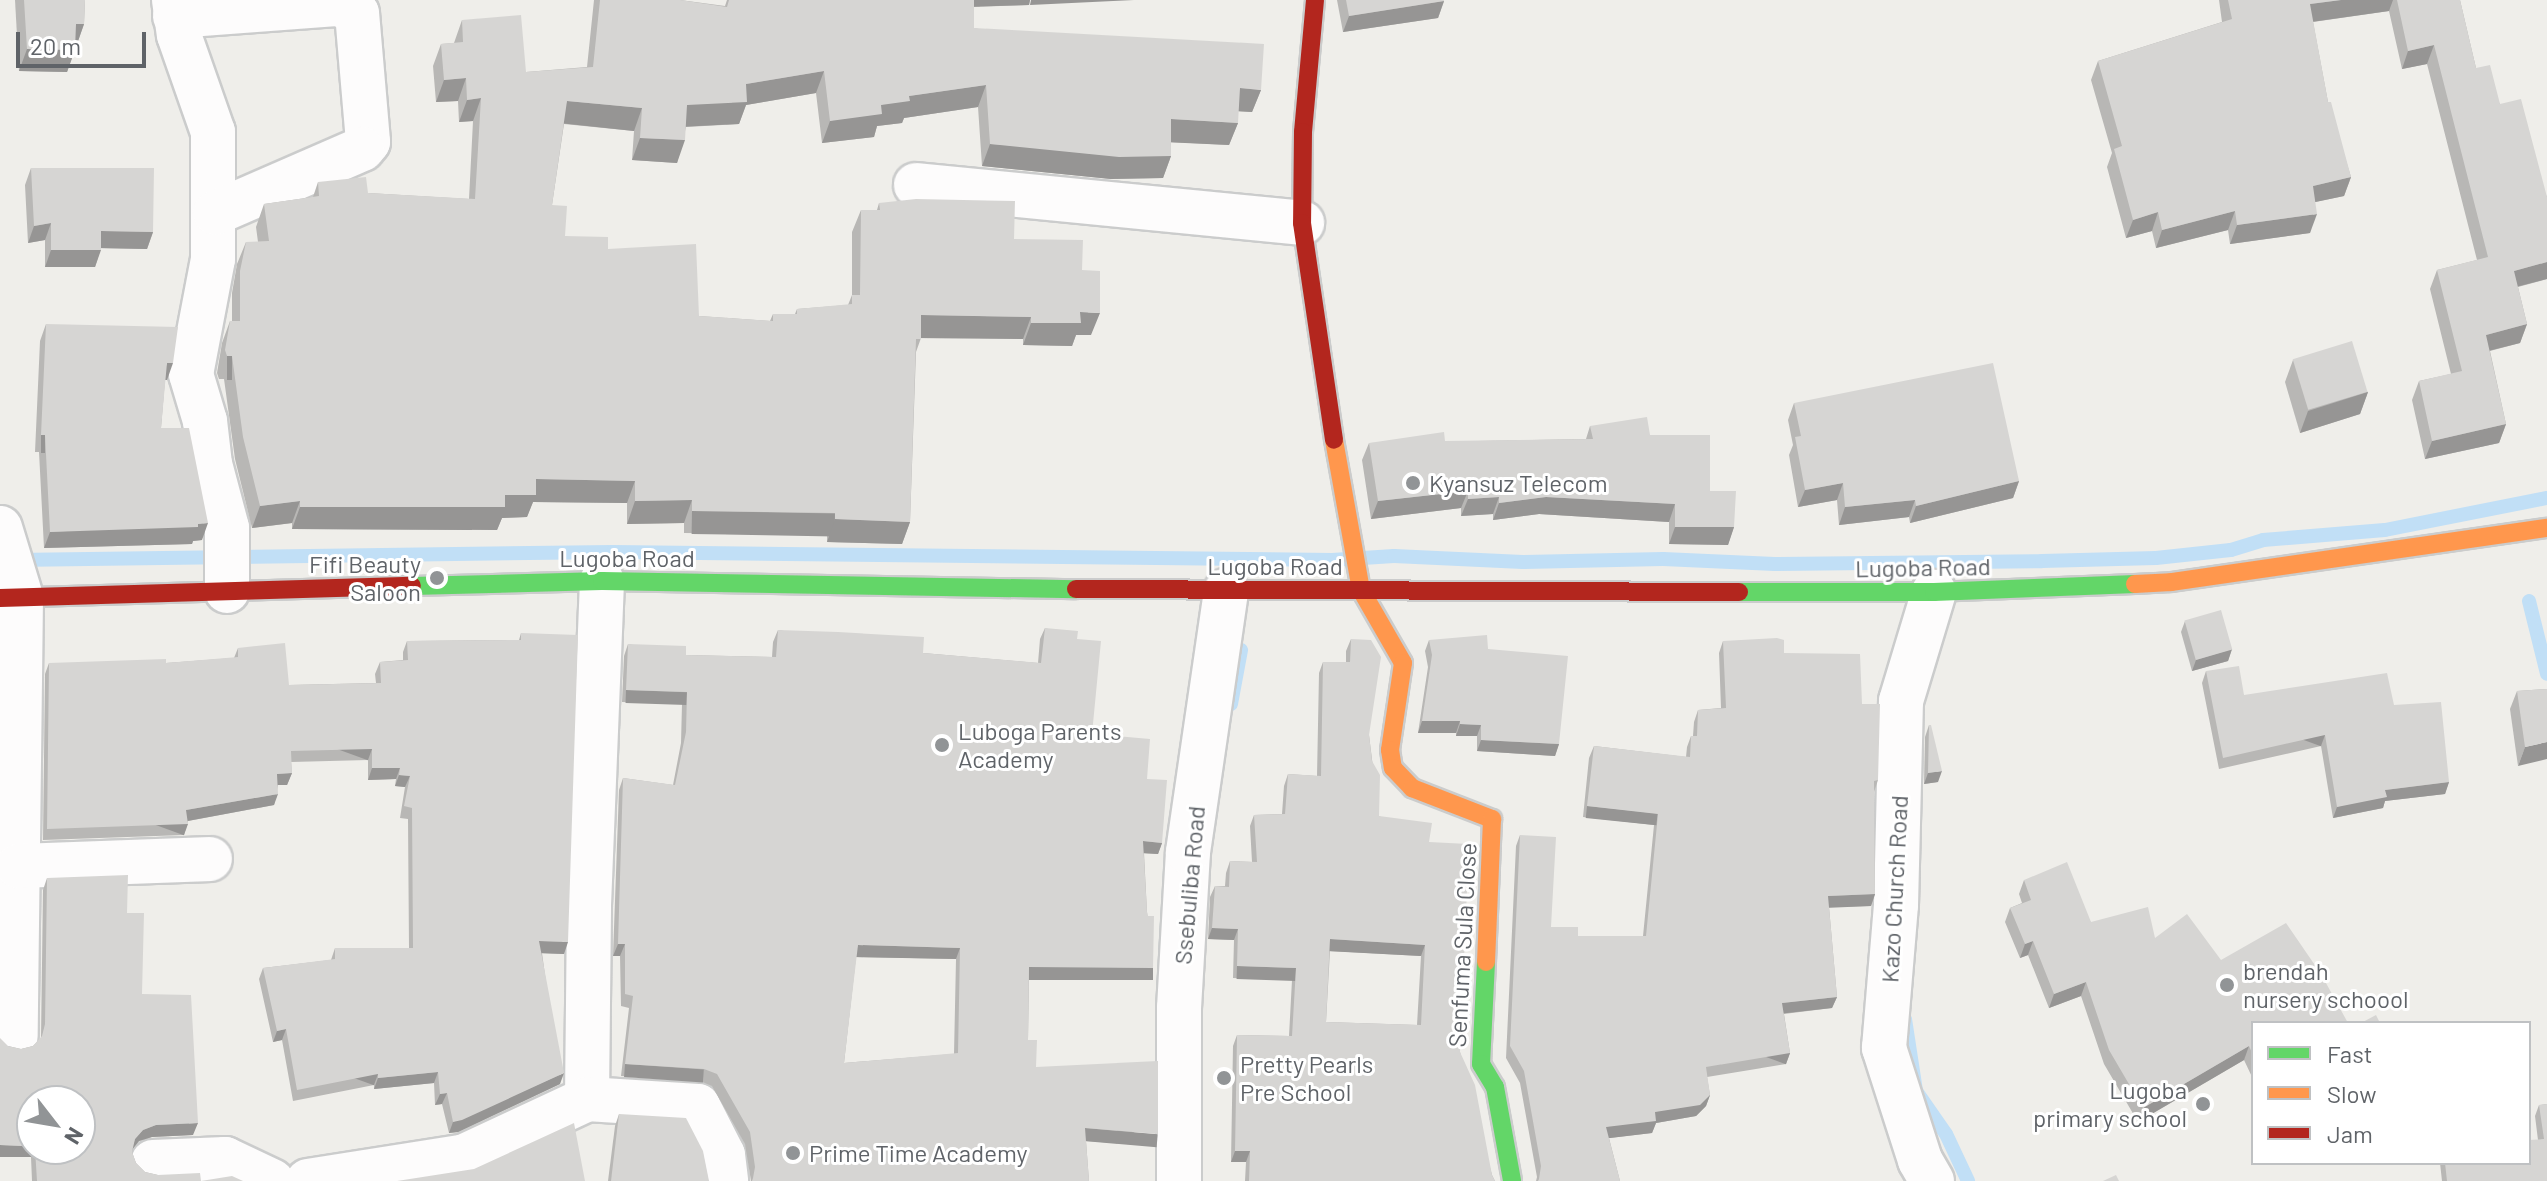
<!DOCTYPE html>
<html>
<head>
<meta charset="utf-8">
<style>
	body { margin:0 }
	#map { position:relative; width:2547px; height:1181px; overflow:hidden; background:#efeeea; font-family:Barlow,sans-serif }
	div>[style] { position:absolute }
	.stream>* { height:14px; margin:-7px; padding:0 7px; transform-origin:7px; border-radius:7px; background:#c1dff6 }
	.roads { filter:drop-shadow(2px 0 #cbcccc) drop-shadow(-2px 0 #cbcccc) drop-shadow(0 2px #cbcccc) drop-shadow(0 -2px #cbcccc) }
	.street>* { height:44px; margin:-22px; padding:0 22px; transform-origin:22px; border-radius:22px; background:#fdfcfc }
	.fast>* { height:18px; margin:-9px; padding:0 9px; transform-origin:9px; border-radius:9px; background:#63d668 }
	.slow>* { height:18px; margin:-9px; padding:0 9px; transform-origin:9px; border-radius:9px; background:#ff974d }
	.jam>* { height:18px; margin:-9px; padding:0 9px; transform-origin:9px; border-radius:9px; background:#b3261e }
	.wall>* { inset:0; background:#b8b7b5 }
	.shaded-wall>* { inset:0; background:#969594; transform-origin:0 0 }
	.building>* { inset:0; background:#d6d5d3; transform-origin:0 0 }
	.dots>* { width:22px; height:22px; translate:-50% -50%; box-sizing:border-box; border:4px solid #fff; border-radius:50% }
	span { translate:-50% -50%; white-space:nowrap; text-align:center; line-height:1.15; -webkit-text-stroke:6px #fff; paint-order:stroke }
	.poi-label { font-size:24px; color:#5f6368 }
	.left { translate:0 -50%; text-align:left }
	.right { translate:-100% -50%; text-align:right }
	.street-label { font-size:24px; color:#5f6368 }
	.legend { position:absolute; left:2251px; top:1021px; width:280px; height:144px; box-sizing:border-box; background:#fff; border:2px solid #bfc1c3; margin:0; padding:10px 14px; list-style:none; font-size:24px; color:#5f6368 }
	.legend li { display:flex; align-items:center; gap:16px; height:40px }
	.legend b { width:40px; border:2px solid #bfc1c3 }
	.north { position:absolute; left:16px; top:1085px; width:80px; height:80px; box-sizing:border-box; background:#fff; border:2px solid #bfc1c3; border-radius:50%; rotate:121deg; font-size:22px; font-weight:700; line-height:32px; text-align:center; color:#5f6368 }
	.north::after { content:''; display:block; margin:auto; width:28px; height:36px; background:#919496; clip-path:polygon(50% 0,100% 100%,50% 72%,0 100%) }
	.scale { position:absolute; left:16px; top:32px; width:130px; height:36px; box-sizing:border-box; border:4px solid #5f6368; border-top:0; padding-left:10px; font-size:24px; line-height:28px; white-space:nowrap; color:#5f6368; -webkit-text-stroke:6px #fff; paint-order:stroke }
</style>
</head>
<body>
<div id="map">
	<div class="stream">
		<div style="left:14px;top:560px;width:599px;rotate:-0.77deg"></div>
		<div style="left:613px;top:552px;width:719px;rotate:0.64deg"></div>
		<div style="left:1332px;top:560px;width:62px;rotate:-3.7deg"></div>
		<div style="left:1394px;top:556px;width:129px;rotate:2.7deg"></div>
		<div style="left:1523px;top:562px;width:140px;rotate:-1.2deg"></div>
		<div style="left:1663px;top:559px;width:112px;rotate:2.6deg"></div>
		<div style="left:1775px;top:564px;width:267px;rotate:-0.6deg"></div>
		<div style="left:2042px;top:561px;width:114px;rotate:-1.5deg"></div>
		<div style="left:2156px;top:558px;width:75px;rotate:-6.1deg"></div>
		<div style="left:2231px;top:550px;width:34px;rotate:-17deg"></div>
		<div style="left:2263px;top:540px;width:122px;rotate:-4.7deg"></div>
		<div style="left:2385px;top:530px;width:165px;rotate:-11.2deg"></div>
		<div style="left:2529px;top:601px;width:75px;rotate:76.1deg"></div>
		<div style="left:1231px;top:704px;width:55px;rotate:-79.5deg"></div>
		<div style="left:1905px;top:1019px;width:73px;rotate:81.3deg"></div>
		<div style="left:1916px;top:1091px;width:52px;rotate:55.1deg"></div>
		<div style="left:1946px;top:1134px;width:52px;rotate:64.9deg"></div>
	</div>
	<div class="roads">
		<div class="street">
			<div style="left:174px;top:0;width:35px;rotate:82deg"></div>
			<div style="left:179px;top:35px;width:103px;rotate:70.7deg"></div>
			<div style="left:213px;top:132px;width:127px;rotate:90deg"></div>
			<div style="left:213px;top:259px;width:117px;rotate:100.8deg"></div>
			<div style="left:191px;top:374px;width:49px;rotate:73.4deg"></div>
			<div style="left:205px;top:421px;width:43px;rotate:83.4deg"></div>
			<div style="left:210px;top:464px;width:66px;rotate:75.1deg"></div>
			<div style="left:227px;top:528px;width:63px;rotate:90deg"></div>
			<div style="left:175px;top:16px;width:165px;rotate:-4.2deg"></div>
			<div style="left:340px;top:4px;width:19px;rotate:28deg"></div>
			<div style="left:357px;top:13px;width:129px;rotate:85.1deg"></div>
			<div style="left:368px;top:142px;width:9px;rotate:131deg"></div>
			<div style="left:362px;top:149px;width:160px;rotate:156.5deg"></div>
			<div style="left:916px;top:185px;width:388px;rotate:5.6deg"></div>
			<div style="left:0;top:528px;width:72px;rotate:73.1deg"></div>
			<div style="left:21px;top:597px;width:439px;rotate:90.7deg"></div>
			<div style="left:18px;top:866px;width:192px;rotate:-2.1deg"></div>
			<div style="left:587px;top:1099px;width:194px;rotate:-89.4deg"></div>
			<div style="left:589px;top:905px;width:324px;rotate:-87.7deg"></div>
			<div style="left:153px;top:1162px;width:72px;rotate:-2.4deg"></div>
			<div style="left:225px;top:1159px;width:52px;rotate:25.1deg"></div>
			<div style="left:308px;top:1181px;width:159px;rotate:-9deg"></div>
			<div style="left:465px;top:1156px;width:135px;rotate:-25deg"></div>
			<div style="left:587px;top:1099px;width:111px;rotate:3.6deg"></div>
			<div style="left:698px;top:1106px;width:55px;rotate:63deg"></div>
			<div style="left:723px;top:1155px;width:26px;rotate:83deg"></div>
			<div style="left:1179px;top:1181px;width:173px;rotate:-90deg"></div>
			<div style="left:1179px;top:1008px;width:156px;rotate:-86.7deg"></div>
			<div style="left:1188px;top:852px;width:264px;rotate:-81.7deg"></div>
			<div style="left:1932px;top:1181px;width:24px;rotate:-120deg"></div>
			<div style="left:1920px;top:1160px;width:118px;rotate:-107.8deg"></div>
			<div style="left:1884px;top:1048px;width:144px;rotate:-85.2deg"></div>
			<div style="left:1896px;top:905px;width:204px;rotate:-88.6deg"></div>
			<div style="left:1901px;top:701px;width:114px;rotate:-73.2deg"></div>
		</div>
		<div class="fast">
			<div style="left:412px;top:586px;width:190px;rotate:-1.5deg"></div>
			<div style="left:602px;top:581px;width:474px;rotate:1deg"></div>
			<div style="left:1739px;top:592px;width:195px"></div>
			<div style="left:1934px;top:592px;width:201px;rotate:-2.3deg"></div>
			<div style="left:1486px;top:962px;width:102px;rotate:92.8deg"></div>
			<div style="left:1481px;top:1064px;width:27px;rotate:59deg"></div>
			<div style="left:1495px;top:1087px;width:96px;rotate:79.7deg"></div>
		</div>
		<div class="slow">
			<div style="left:1334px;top:440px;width:152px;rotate:79.8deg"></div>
			<div style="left:1361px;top:590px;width:84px;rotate:60.1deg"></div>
			<div style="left:1403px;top:663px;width:88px;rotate:98.5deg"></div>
			<div style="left:1390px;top:750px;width:18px;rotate:81deg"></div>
			<div style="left:1393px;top:768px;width:28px;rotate:46deg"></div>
			<div style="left:1412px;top:788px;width:86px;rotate:21.2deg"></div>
			<div style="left:1492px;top:819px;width:143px;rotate:92.4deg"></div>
			<div style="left:2135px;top:584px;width:36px;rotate:-3deg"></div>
			<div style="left:2171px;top:582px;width:380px;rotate:-8.2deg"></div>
		</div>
		<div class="jam">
			<div style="left:1315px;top:0;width:133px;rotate:95.2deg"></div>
			<div style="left:1303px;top:132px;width:91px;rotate:90.6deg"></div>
			<div style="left:1302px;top:223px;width:219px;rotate:81.6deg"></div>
			<div style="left:1076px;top:589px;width:663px;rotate:0.26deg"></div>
			<div style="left:0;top:598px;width:412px;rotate:-1.7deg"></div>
		</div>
	</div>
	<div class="wall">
		<div style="clip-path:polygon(15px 0,85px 0,84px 24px,67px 72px,19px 71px)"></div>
		<div style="clip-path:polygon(594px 0,680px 0,725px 6px,727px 0,1030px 0,1029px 5px,974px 7px,974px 28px,1261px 90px,1252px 112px,1238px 111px,1238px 123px,1229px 145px,1171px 142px,1171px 156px,1163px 178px,1111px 179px,982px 166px,978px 107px,904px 118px,902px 123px,877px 126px,874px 137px,822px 143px,816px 93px,746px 105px,739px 124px,686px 127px,677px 163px,632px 160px,634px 131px,564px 124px,552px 205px,565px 236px,608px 249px,699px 316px,770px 321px,773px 314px,795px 314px,797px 309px,848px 305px,852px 295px,852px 232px,861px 210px,877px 210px,879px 203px,1014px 239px,1082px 270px,1091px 335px,1076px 335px,1072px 346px,1023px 345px,1023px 339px,921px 338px,916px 352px,910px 522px,902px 544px,827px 542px,827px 535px,684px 533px,684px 523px,627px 524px,627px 503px,533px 502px,527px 517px,502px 518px,497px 530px,292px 529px,292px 523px,252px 528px,235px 459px,224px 379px,219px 379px,217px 373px,222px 343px,230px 321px,232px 321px,232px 293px,237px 264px,246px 242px,258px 242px,256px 227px,264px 204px,313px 197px,318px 182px,368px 193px,469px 199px,473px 121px,459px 122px,458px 101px,436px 102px,433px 66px,441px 44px,454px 43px,462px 20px,526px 72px,587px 67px)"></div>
		<div style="clip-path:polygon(1337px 0,1444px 0,1444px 1px,1438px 18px,1343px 32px)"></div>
		<div style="clip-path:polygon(2219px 0,2460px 0,2476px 68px,2500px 104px,2547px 197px,2547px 279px,2518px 287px,2527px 324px,2520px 343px,2490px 351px,2506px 424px,2499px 443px,2425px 459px,2412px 400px,2419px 381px,2451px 374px,2430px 289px,2437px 270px,2477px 260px,2427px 64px,2402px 69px,2389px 11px,2313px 22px,2328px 102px,2351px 177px,2344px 196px,2315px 202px,2310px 233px,2230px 244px,2228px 230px,2156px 248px,2152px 231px,2126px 238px,2107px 167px,2112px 153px,2091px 80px,2098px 61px,2222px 22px)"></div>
		<div style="clip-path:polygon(31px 168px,153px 232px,147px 249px,101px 248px,95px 267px,45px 267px,45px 240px,28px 243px,25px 185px)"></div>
		<div style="clip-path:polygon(46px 324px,167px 380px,165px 380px,161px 428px,202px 540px,193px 541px,192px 544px,44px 548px,39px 452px,35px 452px,40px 341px)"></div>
		<div style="clip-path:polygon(2293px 360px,2368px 392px,2360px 414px,2300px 433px,2285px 382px)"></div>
		<div style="clip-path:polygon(1794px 403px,2019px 481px,2013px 498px,1910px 523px,1909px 517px,1839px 525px,1837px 500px,1798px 507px,1789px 455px,1793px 445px,1788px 420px)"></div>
		<div style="clip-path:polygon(1590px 426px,1650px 435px,1710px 491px,1734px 527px,1728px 545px,1669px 544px,1669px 522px,1539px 514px,1493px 520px,1493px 514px,1461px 516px,1461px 508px,1371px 519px,1362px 460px,1369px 443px,1586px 439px)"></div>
		<div style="clip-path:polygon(2185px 621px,2232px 649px,2228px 661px,2192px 671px,2181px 632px)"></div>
		<div style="clip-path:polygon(evenodd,1045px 628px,1077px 639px,1092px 734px,1147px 779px,1162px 843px,1158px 854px,1144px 853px,1147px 912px,1153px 968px,1149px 980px,1029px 979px,1028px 1040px,1036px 1067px,1154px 1146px,1086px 1141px,1089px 1181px,751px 1181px,745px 1144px,712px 1086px,700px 1081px,621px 1076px,629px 1008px,621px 1006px,620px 956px,613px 956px,619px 790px,623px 778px,673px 785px,681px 743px,682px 704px,622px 702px,624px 656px,628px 644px,686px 655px,772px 657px,773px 642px,778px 630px,923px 653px,1038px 663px,1040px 639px,1045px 628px,856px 957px,956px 959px,954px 1054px,844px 1063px,856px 957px)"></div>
		<div style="clip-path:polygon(521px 633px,564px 954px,542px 953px,560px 1084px,458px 1132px,449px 1133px,442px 1104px,435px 1105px,434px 1083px,374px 1089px,374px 1085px,293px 1101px,282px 1040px,273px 1042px,259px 979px,263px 968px,331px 960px,335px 948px,409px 948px,408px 819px,400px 818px,405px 787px,395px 786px,396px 779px,368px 780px,368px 760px,291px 762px,292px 773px,287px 785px,278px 785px,274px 805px,188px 821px,184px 835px,43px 840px,45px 674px,49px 663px,166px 663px,234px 658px,238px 648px,289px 685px,376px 683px,375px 674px,380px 662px,403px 660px,403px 652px,407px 641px,519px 640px)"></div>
		<div style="clip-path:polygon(evenodd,1351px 639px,1369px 735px,1379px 816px,1429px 842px,1460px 1052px,1492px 1175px,1495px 1181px,1245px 1181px,1246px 1162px,1231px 1162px,1233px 1046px,1237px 1035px,1289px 1036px,1292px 980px,1233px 978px,1234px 940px,1208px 939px,1210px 897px,1215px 886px,1225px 886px,1226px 873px,1230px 861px,1252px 862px,1250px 826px,1254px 815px,1282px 814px,1284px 786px,1288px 774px,1317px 776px,1319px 673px,1323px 662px,1346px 662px,1346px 651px,1351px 639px,1330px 951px,1421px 956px,1417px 1025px,1326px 1022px,1330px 951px)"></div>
		<div style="clip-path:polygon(1429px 640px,1488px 649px,1559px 744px,1555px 756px,1477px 751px,1477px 736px,1456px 736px,1456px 733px,1418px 733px,1428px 667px,1425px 651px)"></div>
		<div style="clip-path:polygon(1723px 641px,1784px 653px,1862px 704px,1878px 780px,1874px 792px,1875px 894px,1871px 906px,1829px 907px,1837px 997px,1832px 1008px,1784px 1014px,1790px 1053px,1786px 1064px,1707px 1077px,1710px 1095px,1706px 1106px,1696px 1116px,1656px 1123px,1652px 1133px,1609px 1138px,1620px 1181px,1536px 1181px,1537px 1177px,1520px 1083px,1506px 1058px,1516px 846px,1520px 835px,1551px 927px,1578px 936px,1643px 936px,1654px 825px,1583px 817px,1589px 758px,1594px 746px,1686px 757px,1687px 747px,1691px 736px,1693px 736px,1694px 722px,1698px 710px,1721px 708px,1719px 653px)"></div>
		<div style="clip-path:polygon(2206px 671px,2244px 695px,2394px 705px,2449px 782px,2445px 794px,2385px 801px,2383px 808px,2333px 818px,2321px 746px,2219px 769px,2202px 683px)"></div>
		<div style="clip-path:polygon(2547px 689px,2518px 766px,2510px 709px,2517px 691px)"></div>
		<div style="clip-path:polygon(1929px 725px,1938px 782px,1924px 784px,1925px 737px)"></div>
		<div style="clip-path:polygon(evenodd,47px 878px,127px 913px,142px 994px,193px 1135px,152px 1137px,139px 1141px,133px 1148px,132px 1152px,136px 1163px,145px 1172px,158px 1175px,201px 1181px,32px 1181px,31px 1157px,8px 1046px,21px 1049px,33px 1046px,41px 1038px,43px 890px,47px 878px,32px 1101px,80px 1149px,32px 1149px,32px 1101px)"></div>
		<div style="clip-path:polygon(2024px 880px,2091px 922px,2155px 938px,2253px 1023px,2253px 1079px,2244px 1060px,2138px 1122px,2104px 1064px,2081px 996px,2049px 1008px,2028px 955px,2020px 958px,2005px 922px,2010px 908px,2022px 903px,2019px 894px)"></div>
		<div style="clip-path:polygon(2547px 1104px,2547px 1181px,2442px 1181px,2440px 1163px,2529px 1163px,2538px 1140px,2535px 1116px,2539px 1105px)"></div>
		<div style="clip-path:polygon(619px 1114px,709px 1181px,608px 1181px,615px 1126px)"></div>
	</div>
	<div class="shaded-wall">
		<div style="clip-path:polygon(968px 0,1030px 0,1029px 5px,966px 7px)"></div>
		<div style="clip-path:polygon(1031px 0,1134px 0,1030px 5px)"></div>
		<div style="clip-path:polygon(2341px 0,2393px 0,2389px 11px,2304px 23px,2310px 4px)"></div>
		<div style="clip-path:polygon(1444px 1px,1438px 18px,1343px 32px,1349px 16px)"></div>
		<div style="clip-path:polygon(76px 24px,84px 24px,76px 47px,68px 47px)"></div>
		<div style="clip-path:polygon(2434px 45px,2427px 64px,2402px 69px,2408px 51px)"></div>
		<div style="clip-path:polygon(27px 49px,75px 50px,67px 72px,19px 71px)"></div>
		<div style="clip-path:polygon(824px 71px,816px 93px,746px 105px,739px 124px,679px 127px,687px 105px,746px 84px)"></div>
		<div style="clip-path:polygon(466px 78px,458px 101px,436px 102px,444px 80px)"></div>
		<div style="clip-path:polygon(986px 85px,978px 107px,904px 118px,902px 123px,877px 126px,874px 137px,822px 143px,830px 121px,909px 96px)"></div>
		<div style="clip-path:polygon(1240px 88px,1261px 90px,1252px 112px,1232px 111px)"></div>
		<div style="clip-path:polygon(481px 98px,473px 121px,459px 122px,467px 100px)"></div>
		<div style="clip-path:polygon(567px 101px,642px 108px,634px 131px,559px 123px)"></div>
		<div style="clip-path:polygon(1171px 119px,1238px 123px,1229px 145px,1163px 142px)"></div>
		<div style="clip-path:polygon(640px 138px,685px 140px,677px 163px,632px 160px)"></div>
		<div style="clip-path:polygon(990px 144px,1171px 156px,1163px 178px,1111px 179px,982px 166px)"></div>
		<div style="clip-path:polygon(2351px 177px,2344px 196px,2306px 204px,2313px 186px)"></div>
		<div style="clip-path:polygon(2235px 211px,2228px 230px,2156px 248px,2162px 230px)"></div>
		<div style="clip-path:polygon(2158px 212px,2152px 231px,2126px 238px,2133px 220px)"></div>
		<div style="clip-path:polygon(2317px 214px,2310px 233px,2230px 244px,2237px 225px)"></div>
		<div style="clip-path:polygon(51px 223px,45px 240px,28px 243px,34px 226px)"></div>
		<div style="clip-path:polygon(101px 231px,153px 232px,147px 249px,95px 248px)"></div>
		<div style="clip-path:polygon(51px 250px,101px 250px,95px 267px,45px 267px)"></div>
		<div style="clip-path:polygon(2547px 262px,2547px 279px,2508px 289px,2514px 271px)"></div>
		<div style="clip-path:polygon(1080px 312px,1100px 313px,1091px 335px,1076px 335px,1072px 346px,1023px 345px,1031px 323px)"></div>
		<div style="clip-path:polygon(921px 315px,1031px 317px,1023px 339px,913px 338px)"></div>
		<div style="clip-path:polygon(2527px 324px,2520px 343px,2480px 353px,2486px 335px)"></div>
		<div style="left:227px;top:356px;width:5px;height:24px"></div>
		<div style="clip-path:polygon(167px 363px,173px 363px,167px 380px,161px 380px)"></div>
		<div style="clip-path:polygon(2368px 392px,2360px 414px,2300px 433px,2308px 411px)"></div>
		<div style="clip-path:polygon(2506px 424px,2499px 443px,2425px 459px,2432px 441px)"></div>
		<div style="left:41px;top:435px;width:4px;height:18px"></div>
		<div style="clip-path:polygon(536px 479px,635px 481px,627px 503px,533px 502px,527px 517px,502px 518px,497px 530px,292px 529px,300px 507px,505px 495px)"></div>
		<div style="clip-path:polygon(2019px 481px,2013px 498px,1910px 523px,1916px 506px)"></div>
		<div style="clip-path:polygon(1843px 483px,1837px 500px,1798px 507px,1805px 490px)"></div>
		<div style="clip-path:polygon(1468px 491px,1461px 508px,1371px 519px,1378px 501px)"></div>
		<div style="clip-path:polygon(1499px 497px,1493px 514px,1461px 516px,1468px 499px)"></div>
		<div style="clip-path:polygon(1546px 497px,1675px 504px,1669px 522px,1539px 514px,1493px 520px,1499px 503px)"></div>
		<div style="clip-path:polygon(692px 500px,684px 523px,627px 524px,635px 501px)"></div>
		<div style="clip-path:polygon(1915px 500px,1909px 517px,1839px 525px,1845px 507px)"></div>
		<div style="clip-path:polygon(300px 501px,292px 523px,252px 528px,260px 506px)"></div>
		<div style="left:692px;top:511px;width:143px;height:23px;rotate:1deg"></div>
		<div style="clip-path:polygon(835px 519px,910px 522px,902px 544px,827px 542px)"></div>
		<div style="clip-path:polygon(208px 523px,202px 540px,193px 541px,192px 544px,44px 548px,50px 532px)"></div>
		<div style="clip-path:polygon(1675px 527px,1734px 527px,1728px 545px,1669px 544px)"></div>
		<div style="clip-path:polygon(2232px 649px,2228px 661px,2192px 671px,2196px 660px)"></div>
		<div style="left:626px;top:690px;width:61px;height:13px;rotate:2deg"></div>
		<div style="clip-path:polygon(1422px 721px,1460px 721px,1456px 733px,1418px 733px)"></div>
		<div style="clip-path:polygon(1460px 724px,1481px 725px,1477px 736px,1456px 736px)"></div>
		<div style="left:2325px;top:735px;width:12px;height:105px;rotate:110deg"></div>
		<div style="clip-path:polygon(1481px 740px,1559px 744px,1555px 756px,1477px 751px)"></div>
		<div style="clip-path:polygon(2547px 742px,2547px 759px,2518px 766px,2525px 747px)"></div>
		<div style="left:372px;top:749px;width:12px;height:81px;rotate:110deg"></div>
		<div style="clip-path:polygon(372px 768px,400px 768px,396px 779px,368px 780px)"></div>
		<div style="clip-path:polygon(1942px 771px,1938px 782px,1924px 784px,1928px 773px)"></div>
		<div style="clip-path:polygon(292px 773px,287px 785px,273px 785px,277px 774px)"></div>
		<div style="clip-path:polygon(399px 775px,410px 776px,405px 787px,395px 786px)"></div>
		<div style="clip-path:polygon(2449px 782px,2445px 794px,2385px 801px,2383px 808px,2333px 818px,2337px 807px,2385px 790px)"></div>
		<div style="clip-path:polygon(278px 794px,274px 805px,182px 822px,186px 810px)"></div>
		<div style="left:1587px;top:806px;width:71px;height:12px;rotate:6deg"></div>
		<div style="left:188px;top:824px;width:12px;height:141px;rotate:110deg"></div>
		<div style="clip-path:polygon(1143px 841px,1162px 843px,1158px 854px,1139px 853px)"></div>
		<div style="clip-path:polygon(1875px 894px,1871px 906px,1824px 908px,1828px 896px)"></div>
		<div style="clip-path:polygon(1212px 928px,1238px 929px,1234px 940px,1208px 939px)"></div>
		<div style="clip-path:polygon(1330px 939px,1425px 945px,1421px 956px,1326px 951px)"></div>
		<div style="clip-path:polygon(539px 941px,568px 942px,564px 954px,535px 953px)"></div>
		<div style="clip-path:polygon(2033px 941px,2028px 955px,2020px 958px,2025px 944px)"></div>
		<div style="clip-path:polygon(618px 944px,625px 944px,620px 956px,613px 956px)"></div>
		<div style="clip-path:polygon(858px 945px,960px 948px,956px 959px,854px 957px)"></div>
		<div style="left:1237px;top:966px;width:59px;height:13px;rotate:2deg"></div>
		<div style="left:1029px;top:967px;width:124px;height:13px"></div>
		<div style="clip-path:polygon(2086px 982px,2081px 996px,2049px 1008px,2054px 994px)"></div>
		<div style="clip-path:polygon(1837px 997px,1832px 1008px,1778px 1014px,1782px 1003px)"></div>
		<div style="clip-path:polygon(286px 1029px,282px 1040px,273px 1042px,277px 1031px)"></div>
		<div style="clip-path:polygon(2249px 1046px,2244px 1060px,2138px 1122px,2143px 1108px)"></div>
		<div style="left:1790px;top:1053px;width:12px;height:85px;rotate:110deg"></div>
		<div style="left:625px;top:1064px;width:79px;height:13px;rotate:4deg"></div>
		<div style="clip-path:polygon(438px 1072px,434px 1083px,374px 1089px,378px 1078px)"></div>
		<div style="clip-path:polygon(564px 1073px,560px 1084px,458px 1132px,449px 1133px,453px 1122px)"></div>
		<div style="left:378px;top:1074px;width:12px;height:83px;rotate:110deg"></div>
		<div style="clip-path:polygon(447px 1093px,442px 1104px,435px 1105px,440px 1094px)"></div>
		<div style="clip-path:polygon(1710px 1095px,1706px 1106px,1696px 1116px,1656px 1123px,1652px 1133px,1602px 1139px,1606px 1127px)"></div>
		<div style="clip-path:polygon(198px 1123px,193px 1135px,152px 1137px,139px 1141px,131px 1151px,135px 1139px,143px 1130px,156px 1125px)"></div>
		<div style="left:1085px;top:1128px;width:73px;height:13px;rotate:5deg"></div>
		<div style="clip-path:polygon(0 1145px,32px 1146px,32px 1149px,34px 1149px,31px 1157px,0 1157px)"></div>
		<div style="clip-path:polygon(1235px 1151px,1250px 1151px,1246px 1162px,1231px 1162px)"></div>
	</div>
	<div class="building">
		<div style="clip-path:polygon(24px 0,85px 0,84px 24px,76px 24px,75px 50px,27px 49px)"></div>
		<div style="clip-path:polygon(600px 0,680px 0,727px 7px,729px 0,974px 0,974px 28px,1264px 44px,1261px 90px,1240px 88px,1238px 123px,1171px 119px,1171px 156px,1119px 157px,990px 144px,986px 85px,909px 96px,910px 101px,881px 105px,882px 114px,830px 121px,824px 71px,746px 84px,747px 102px,687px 105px,685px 140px,640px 138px,642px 108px,567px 101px,552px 205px,567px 206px,565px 236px,608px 237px,608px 249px,696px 244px,699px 316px,773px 321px,773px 314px,797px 314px,797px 309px,852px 304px,852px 295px,860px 295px,861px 210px,880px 210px,879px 203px,916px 199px,1015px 201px,1014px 239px,1083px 240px,1082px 270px,1100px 271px,1100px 313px,1080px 312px,1081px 323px,1031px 323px,1031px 317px,921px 315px,921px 339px,916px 339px,910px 522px,835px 519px,835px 513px,692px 511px,692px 500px,635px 501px,635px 481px,536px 479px,536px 495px,505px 495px,505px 507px,300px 507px,300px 501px,260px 506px,243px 437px,232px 356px,227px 356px,225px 350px,230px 321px,240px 321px,240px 271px,246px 242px,269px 241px,264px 204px,319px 196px,318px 182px,366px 177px,368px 193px,475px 199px,481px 98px,467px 100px,466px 78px,444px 80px,441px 44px,463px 42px,462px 20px,521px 15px,526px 72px,593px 67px)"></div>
		<div style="clip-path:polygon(1346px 0,1444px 0,1444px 1px,1349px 16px)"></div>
		<div style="clip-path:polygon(2228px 0,2341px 0,2310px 4px,2328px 102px,2331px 102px,2351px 177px,2313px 186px,2317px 214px,2237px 225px,2235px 211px,2162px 230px,2158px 212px,2133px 220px,2114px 149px,2122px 146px,2098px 61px,2232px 19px)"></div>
		<div style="clip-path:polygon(2397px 0,2460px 0,2476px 68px,2490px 65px,2500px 104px,2521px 99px,2547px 197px,2547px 262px,2514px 271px,2527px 324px,2486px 335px,2506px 424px,2432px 441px,2419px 381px,2462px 371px,2437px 270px,2488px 257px,2434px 45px,2408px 51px)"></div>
		<div style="clip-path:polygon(31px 168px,154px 168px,153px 232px,101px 231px,101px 250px,51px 250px,51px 223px,34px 226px)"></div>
		<div style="clip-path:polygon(46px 324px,178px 327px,173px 363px,167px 363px,161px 428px,189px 428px,208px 523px,198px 524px,198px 527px,50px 532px,45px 435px,41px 435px)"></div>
		<div style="left:2352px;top:341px;width:53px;height:62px;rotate:73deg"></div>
		<div style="clip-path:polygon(1993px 363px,2019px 481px,1916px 506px,1915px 500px,1845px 507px,1843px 483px,1805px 490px,1795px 437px,1801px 436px,1794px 403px)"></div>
		<div style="clip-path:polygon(1647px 417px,1650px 435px,1710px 435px,1710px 491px,1736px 491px,1734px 527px,1675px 527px,1675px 504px,1546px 497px,1499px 503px,1499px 497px,1468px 499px,1468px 491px,1378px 501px,1369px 443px,1444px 432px,1445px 441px,1593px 439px,1590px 426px)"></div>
		<div style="left:2221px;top:610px;width:41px;height:38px;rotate:74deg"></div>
		<div style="clip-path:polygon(evenodd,1045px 628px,1078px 631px,1077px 639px,1101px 641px,1092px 734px,1150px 739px,1147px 779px,1167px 780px,1162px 843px,1143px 841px,1147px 912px,1148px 916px,1154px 916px,1153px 968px,1029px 967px,1028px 1040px,1037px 1040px,1036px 1067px,1158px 1061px,1158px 1134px,1085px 1128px,1089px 1181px,752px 1181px,753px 1178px,755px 1167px,750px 1132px,717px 1074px,704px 1069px,625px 1064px,633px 996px,625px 994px,625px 944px,618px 944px,623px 778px,675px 785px,686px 732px,687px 692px,626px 690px,628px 644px,686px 646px,686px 655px,776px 657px,778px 630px,838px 632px,924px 637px,923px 653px,1041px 663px,1045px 628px,858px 945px,960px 948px,958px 1053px,844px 1063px,858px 945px)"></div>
		<div style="clip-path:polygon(521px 633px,578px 635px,568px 942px,539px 941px,564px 1073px,462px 1120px,453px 1122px,447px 1093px,440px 1094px,438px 1072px,378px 1078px,378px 1074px,297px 1090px,286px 1029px,277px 1031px,263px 968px,335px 959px,335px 948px,413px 948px,412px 808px,404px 806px,410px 776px,399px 775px,400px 768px,372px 768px,372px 749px,291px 751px,292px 773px,277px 774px,278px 794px,186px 810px,188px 824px,47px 829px,49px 663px,166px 659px,166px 663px,238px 657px,238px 648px,285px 643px,289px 685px,381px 683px,380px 662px,408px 660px,407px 641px,521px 640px)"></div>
		<div style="clip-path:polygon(1487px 635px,1488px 649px,1568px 656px,1559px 744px,1481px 740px,1481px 725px,1460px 724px,1460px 721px,1422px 721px,1432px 655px,1429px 640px)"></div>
		<div style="clip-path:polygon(1777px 638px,1784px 640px,1784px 653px,1860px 654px,1862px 704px,1880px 704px,1878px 780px,1874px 781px,1875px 894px,1828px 896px,1837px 997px,1782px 1003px,1790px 1053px,1706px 1067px,1710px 1095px,1700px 1105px,1655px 1112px,1656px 1121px,1606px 1127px,1620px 1181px,1538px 1181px,1539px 1179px,1541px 1166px,1524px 1071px,1510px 1046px,1520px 835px,1556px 837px,1551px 927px,1578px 927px,1578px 936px,1646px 936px,1658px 814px,1587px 806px,1594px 746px,1690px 757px,1691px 736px,1697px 736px,1698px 710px,1726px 708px,1723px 641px)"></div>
		<div style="clip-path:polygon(evenodd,1351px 639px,1371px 640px,1381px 657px,1369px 735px,1372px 761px,1380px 775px,1379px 816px,1432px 823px,1429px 842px,1469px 844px,1460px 1052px,1475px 1085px,1492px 1175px,1495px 1181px,1249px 1181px,1250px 1151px,1235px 1151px,1237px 1035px,1292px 1036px,1296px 968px,1237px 966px,1238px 929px,1212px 928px,1215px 886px,1229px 887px,1230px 861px,1257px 862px,1254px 815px,1285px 814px,1288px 774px,1321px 776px,1323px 662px,1350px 662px,1351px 639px,1330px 939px,1425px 945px,1421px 1025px,1326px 1022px,1330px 939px)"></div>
		<div style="clip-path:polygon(2239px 666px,2244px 695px,2387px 673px,2394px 705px,2441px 702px,2449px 782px,2385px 790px,2387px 797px,2337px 807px,2325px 735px,2223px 758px,2206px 671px)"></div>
		<div style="clip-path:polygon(2547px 689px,2547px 742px,2525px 747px,2517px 691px)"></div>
		<div style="clip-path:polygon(1929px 725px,1931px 725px,1942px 771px,1928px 773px)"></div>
		<div style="clip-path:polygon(2067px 862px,2091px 922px,2148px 907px,2155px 938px,2187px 914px,2221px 960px,2286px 923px,2321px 974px,2348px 1023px,2253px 1023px,2253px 1055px,2249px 1046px,2143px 1108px,2109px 1050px,2086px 982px,2054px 994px,2033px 941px,2025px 944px,2010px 908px,2031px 900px,2024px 880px)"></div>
		<div style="clip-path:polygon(128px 875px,127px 913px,144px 913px,142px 994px,191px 995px,198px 1123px,156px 1125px,143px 1130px,135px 1139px,132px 1152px,136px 1163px,145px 1172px,158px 1175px,200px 1173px,201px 1181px,37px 1181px,35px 1149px,80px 1149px,80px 1101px,32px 1101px,32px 1146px,0 1145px,0 1038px,8px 1046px,21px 1049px,33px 1046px,42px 1036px,45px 1024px,47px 878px)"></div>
		<div style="clip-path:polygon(2376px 1015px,2380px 1023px,2361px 1023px)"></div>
		<div style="clip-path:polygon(2547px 1104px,2547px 1181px,2447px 1181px,2445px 1163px,2529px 1163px,2529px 1140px,2544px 1139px,2539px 1105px)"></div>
		<div style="clip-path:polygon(619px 1114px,686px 1118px,703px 1151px,709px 1181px,611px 1181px)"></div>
		<div style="clip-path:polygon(574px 1123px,585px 1181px,397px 1181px,474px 1169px)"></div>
		<div style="clip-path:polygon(2116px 1175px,2119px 1181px,2103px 1181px)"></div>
		<div style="clip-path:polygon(232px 1176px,243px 1181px,201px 1181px)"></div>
	</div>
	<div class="dots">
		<div style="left:1413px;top:483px;background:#919496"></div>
		<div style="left:437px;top:578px;background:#919496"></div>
		<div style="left:942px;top:745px;background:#919496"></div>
		<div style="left:2227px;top:985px;background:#919496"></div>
		<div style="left:1224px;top:1078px;background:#919496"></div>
		<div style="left:2203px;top:1104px;background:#919496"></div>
		<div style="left:793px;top:1153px;background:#919496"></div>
	</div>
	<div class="poi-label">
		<span class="left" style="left:1429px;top:483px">Kyansuz Telecom</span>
		<span class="right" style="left:421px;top:578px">Fifi Beauty<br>Saloon</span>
		<span class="left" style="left:958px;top:745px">Luboga Parents<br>Academy</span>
		<span class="left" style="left:2243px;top:985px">brendah<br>nursery schoool</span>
		<span class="left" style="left:1240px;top:1078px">Pretty Pearls<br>Pre School</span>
		<span class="right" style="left:2187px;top:1104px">Lugoba<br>primary school</span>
		<span class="left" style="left:809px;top:1153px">Prime Time Academy</span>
	</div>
	<div class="street-label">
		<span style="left:627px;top:558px">Lugoba Road</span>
		<span style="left:1275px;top:566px">Lugoba Road</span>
		<span style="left:1923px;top:567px;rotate:-1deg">Lugoba Road</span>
		<span style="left:1189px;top:885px;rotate:-85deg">Ssebuliba Road</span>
		<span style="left:1894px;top:889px;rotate:-87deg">Kazo Church Road</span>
		<span style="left:1462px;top:945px;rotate:-87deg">Senfuma Sula Close</span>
	</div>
	<ul class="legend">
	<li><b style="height:10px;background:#63d668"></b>Fast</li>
	<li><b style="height:10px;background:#ff974d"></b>Slow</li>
	<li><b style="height:10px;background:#b3261e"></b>Jam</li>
	</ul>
	<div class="north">N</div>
	<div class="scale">20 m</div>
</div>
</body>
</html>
